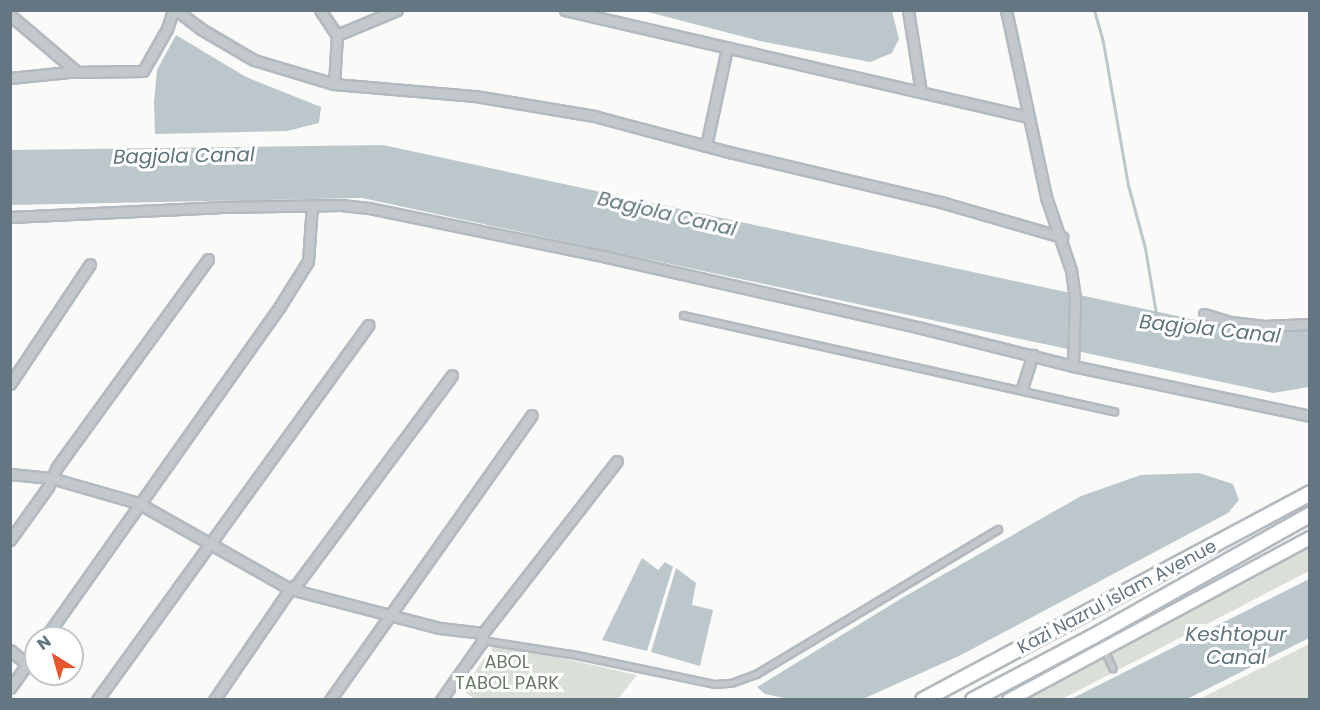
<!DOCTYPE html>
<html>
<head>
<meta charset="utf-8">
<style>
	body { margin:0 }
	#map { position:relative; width:1320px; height:710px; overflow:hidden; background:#fafaf8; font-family:Poppins,sans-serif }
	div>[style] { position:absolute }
	.green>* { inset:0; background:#dadfd7 }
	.water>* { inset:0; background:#bbc7cb }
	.stream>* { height:3px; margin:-1.5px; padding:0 1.5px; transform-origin:1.5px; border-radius:1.5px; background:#bbc7cb }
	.roads { filter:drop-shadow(2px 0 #b3babf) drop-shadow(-2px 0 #b3babf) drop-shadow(0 2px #b3babf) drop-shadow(0 -2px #b3babf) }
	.lane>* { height:4.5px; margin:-2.25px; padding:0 2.25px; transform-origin:2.25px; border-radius:2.25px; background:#c3c8cc }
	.street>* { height:9px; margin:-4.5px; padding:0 4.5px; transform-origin:4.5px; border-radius:4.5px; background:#c3c8cc }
	.secondary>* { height:12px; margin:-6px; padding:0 6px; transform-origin:6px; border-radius:6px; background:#fff }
	.primary>* { height:14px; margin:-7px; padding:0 7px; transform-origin:7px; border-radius:7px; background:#fff }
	span { translate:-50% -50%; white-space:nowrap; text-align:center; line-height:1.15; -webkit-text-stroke:6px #fff; paint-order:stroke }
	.street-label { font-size:18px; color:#657683 }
	.park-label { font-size:18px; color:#687a64 }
	.water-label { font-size:20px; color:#60757c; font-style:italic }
	.frame { position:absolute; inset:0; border:12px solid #657683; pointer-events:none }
	.north { position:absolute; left:24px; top:626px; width:60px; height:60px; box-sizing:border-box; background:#fff; border:2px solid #c1c8cd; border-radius:50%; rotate:323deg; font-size:16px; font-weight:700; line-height:24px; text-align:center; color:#657683 }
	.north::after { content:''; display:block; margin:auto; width:21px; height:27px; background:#e4572e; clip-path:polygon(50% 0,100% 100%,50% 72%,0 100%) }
</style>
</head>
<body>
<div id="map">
	<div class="green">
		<div style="clip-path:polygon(1309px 536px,1309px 571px,1062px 699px,1005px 700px)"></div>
		<div style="clip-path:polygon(495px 643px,637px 675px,618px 699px,475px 699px,462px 690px)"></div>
		<div style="clip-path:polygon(1309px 644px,1309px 699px,1199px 699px)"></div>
	</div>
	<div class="water">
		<div style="clip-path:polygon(644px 11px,892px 11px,899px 39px,892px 53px,870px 62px,760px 41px)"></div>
		<div style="clip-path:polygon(176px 35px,246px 77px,321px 107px,319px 123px,287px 131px,155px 134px,154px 102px,157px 70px)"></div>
		<div style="clip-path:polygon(383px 145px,1205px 322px,1309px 326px,1309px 387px,1273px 393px,362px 198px,11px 205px,10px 150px)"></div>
		<div style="clip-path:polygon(1199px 473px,1233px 484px,1239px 500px,1228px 513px,959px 656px,863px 699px,789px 699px,765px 694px,757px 687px,902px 598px,1081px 496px,1141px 475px)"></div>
		<div style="clip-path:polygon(642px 558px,658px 570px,665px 562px,673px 567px,647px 651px,602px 640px)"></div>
		<div style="clip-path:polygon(676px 568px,696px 583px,692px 605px,713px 610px,700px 666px,651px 652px)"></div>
		<div style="clip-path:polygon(1309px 579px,1309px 638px,1187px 699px,1071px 699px)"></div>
	</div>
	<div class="stream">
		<div style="left:1094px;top:10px;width:33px;rotate:74deg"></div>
		<div style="left:1103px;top:42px;width:145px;rotate:80.1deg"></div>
		<div style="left:1128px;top:185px;width:65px;rotate:74.9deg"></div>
		<div style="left:1145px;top:248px;width:67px;rotate:80.5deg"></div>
	</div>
	<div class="roads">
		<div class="lane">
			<div style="left:683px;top:315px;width:442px;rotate:12.6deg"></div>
			<div style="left:482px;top:640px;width:96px;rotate:9deg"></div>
			<div style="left:577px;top:655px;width:141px;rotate:11.9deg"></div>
			<div style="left:715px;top:684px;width:16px;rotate:-4deg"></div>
			<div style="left:731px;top:683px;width:27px;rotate:-20deg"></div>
			<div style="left:756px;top:674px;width:282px;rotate:-30.9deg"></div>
			<div style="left:1105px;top:651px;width:19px;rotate:65deg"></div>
		</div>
		<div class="street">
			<div style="left:176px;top:10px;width:31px;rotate:37deg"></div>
			<div style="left:201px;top:29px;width:61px;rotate:30.3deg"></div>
			<div style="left:254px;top:60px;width:84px;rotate:16.7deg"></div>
			<div style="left:334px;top:84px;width:142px;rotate:4.9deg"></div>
			<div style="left:475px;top:96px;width:121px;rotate:9.5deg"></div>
			<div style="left:594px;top:116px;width:144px;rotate:14.9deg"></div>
			<div style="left:733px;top:153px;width:217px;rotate:13.3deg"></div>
			<div style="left:944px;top:203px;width:123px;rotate:16.1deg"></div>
			<div style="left:320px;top:10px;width:30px;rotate:56deg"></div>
			<div style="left:337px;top:35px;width:49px;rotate:93.5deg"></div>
			<div style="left:565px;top:10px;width:475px;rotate:13deg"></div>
			<div style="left:908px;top:10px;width:83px;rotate:81deg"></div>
			<div style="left:1006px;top:10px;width:191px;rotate:77.9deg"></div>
			<div style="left:1046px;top:197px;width:77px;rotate:71.1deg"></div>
			<div style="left:1071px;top:270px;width:28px;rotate:82deg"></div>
			<div style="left:1075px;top:298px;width:68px;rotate:91.7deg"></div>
			<div style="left:10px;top:15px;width:88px;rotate:40.4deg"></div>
			<div style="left:337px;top:35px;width:65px;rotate:-22.6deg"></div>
			<div style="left:10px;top:78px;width:59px;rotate:-5.8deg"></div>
			<div style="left:69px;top:72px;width:74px;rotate:-0.8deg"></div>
			<div style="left:143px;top:71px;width:48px;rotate:-60.3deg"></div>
			<div style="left:167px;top:29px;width:20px;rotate:-72deg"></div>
			<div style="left:706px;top:146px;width:100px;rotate:-77.9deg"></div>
			<div style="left:10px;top:217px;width:209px;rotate:-2.7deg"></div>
			<div style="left:219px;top:207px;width:122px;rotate:-0.9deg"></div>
			<div style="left:341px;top:205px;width:28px;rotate:6deg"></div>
			<div style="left:369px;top:208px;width:243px;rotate:11.6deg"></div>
			<div style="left:607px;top:257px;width:322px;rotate:12.7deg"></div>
			<div style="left:921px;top:328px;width:157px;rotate:14deg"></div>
			<div style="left:1073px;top:366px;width:242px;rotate:11.9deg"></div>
			<div style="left:1204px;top:314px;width:28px;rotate:17deg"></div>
			<div style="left:1231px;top:322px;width:33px;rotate:7deg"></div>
			<div style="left:1264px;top:326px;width:46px;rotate:-2.5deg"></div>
			<div style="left:10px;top:384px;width:144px;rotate:-56.3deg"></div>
			<div style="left:1022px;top:388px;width:35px;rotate:-72deg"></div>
			<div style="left:10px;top:474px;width:41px;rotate:5.6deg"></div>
			<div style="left:51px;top:478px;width:91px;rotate:16deg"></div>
			<div style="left:138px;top:503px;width:175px;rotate:29.5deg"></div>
			<div style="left:290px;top:589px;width:155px;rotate:14.6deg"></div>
			<div style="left:440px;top:628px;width:43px;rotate:6.6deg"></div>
			<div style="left:483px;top:633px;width:10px;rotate:101deg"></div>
			<div style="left:481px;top:643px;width:70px;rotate:125.1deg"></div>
			<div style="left:10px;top:540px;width:65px;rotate:-54.4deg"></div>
			<div style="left:48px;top:487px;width:22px;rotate:-66deg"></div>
			<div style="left:57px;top:467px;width:257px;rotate:-54deg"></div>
			<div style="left:483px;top:633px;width:218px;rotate:-52.1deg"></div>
			<div style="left:45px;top:638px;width:407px;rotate:-54.7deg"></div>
			<div style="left:280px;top:306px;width:53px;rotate:-58.1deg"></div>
			<div style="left:308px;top:261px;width:56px;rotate:-85.9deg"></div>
			<div style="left:10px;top:650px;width:23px;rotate:40deg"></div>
			<div style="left:10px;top:688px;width:44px;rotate:-54.2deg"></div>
			<div style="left:97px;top:700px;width:463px;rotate:-54.1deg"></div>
			<div style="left:214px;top:700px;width:135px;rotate:-55.6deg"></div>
			<div style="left:290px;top:589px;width:9px;rotate:-36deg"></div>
			<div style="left:297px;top:584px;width:260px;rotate:-53.4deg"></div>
			<div style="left:330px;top:700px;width:349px;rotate:-54.7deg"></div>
		</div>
		<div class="secondary">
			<div style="left:1009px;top:700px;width:342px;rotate:-28.3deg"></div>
		</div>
		<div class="primary">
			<div style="left:923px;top:700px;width:439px;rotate:-28.1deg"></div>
			<div style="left:973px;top:700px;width:137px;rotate:-27.9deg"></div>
			<div style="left:1094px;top:636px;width:248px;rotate:-29.3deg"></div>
		</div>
	</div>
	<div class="street-label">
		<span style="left:1117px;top:597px;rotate:-28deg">Kazi Nazrul Islam Avenue</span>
	</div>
	<div class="park-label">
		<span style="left:507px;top:673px">ABOL<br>TABOL PARK</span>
	</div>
	<div class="water-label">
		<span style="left:184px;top:156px;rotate:-1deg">Bagjola Canal</span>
		<span style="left:667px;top:214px;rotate:13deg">Bagjola Canal</span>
		<span style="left:1210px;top:329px;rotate:6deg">Bagjola Canal</span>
		<span style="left:1236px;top:646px">Keshtopur<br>Canal</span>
	</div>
	<div class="frame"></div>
	<div class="north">N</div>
</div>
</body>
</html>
